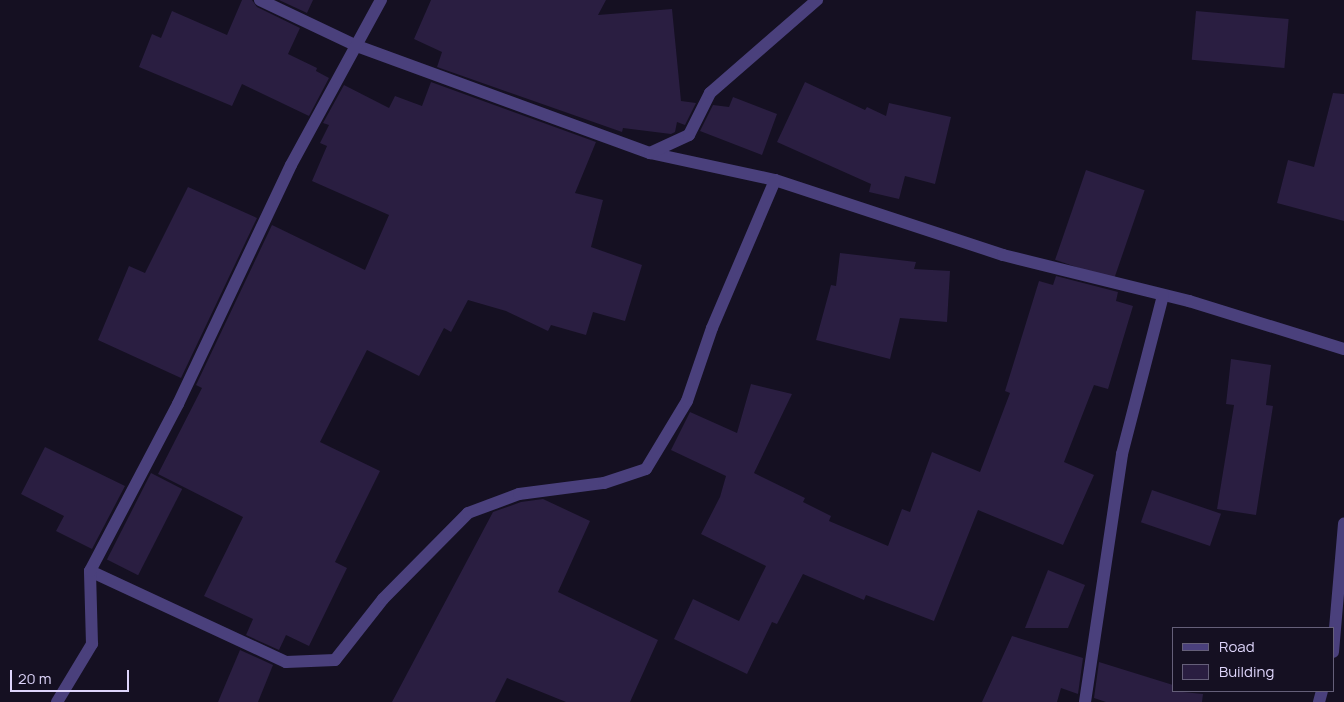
<!DOCTYPE html>
<html>
<head>
<meta charset="utf-8">
<style>
	body { margin:0 }
	#map { position:relative; width:1344px; height:702px; overflow:hidden; background:#151022; font-family:Manrope,sans-serif }
	div>[style] { position:absolute }
	.building>* { inset:0; background:#2a1e41; transform-origin:0 0 }
	.minor>* { height:12px; margin:-6px; padding:0 6px; transform-origin:6px; border-radius:6px; background:#4a407c }
	span { translate:-50% -50%; white-space:nowrap; text-align:center; line-height:1.15; -webkit-text-stroke:4px #151022; paint-order:stroke }
	.legend { position:absolute; left:1172px; top:627px; width:162px; height:65px; box-sizing:border-box; background:#151022; border:1px solid #655f79; margin:0; padding:6px 9px; list-style:none; font-size:15px; color:#ded5fb }
	.legend li { display:flex; align-items:center; gap:10px; height:25px }
	.legend b { width:25px; border:1px solid #655f79 }
	.scale { position:absolute; left:10px; top:670px; width:119px; height:22px; box-sizing:border-box; border:2px solid #ded5fb; border-top:0; padding-left:6px; font-size:15px; line-height:18px; white-space:nowrap; color:#ded5fb; -webkit-text-stroke:4px #151022; paint-order:stroke }
</style>
</head>
<body>
<div id="map">
	<div class="building">
		<div style="clip-path:polygon(242px 0,252px 0,257px 7px,300px 28px,288px 54px,317px 68px,316px 71px,329px 78px,309px 116px,242px 84px,232px 106px,139px 67px,152px 34px,161px 38px,172px 11px,227px 35px)"></div>
		<div style="clip-path:polygon(279px 0,313px 0,307px 13px)"></div>
		<div style="clip-path:polygon(431px 0,606px 0,598px 15px,672px 9px,681px 101px,696px 103px,685px 125px,677px 122px,675px 132px,671px 134px,623px 128px,622px 132px,437px 67px,442px 52px,414px 39px)"></div>
		<div style="left:1196px;top:11px;width:93px;height:49px;rotate:5deg"></div>
		<div style="clip-path:polygon(431px 82px,596px 142px,575px 193px,603px 200px,591px 247px,642px 265px,625px 321px,593px 312px,586px 335px,551px 325px,548px 331px,506px 311px,468px 300px,451px 332px,444px 328px,419px 376px,367px 350px,320px 442px,380px 471px,335px 562px,347px 568px,309px 646px,286px 635px,279px 650px,246px 635px,253px 619px,204px 596px,243px 517px,158px 474px,202px 388px,196px 385px,272px 225px,365px 270px,389px 215px,312px 181px,327px 146px,320px 143px,329px 125px,323px 123px,344px 85px,389px 108px,395px 96px,422px 106px)"></div>
		<div style="clip-path:polygon(805px 82px,865px 110px,867px 107px,886px 116px,889px 103px,951px 117px,935px 184px,905px 176px,899px 199px,869px 192px,871px 184px,777px 142px)"></div>
		<div style="clip-path:polygon(1333px 93px,1344px 94px,1344px 221px,1277px 203px,1288px 160px,1314px 167px)"></div>
		<div style="clip-path:polygon(733px 97px,777px 114px,762px 155px,700px 131px,713px 105px,729px 107px)"></div>
		<div style="left:1086px;top:170px;width:62px;height:95px;rotate:19deg"></div>
		<div style="clip-path:polygon(188px 187px,257px 218px,181px 378px,98px 340px,129px 266px,145px 273px)"></div>
		<div style="clip-path:polygon(840px 253px,916px 262px,914px 269px,950px 271px,947px 322px,900px 318px,890px 359px,816px 340px,831px 285px,836px 286px)"></div>
		<div style="clip-path:polygon(1056px 276px,1118px 292px,1116px 301px,1133px 306px,1108px 389px,1094px 385px,1064px 462px,1094px 475px,1063px 545px,978px 510px,934px 621px,866px 595px,864px 600px,803px 574px,777px 624px,772px 622px,747px 674px,674px 639px,693px 599px,739px 621px,766px 566px,701px 534px,720px 497px,726px 476px,671px 450px,690px 412px,737px 433px,751px 384px,792px 394px,754px 473px,805px 498px,803px 502px,831px 516px,829px 521px,888px 546px,902px 509px,910px 512px,932px 452px,980px 472px,1010px 393px,1005px 391px,1039px 281px,1053px 285px)"></div>
		<div style="clip-path:polygon(1231px 359px,1271px 365px,1266px 405px,1273px 406px,1256px 515px,1217px 509px,1234px 405px,1226px 404px)"></div>
		<div style="clip-path:polygon(45px 447px,125px 486px,92px 549px,56px 531px,64px 516px,21px 494px)"></div>
		<div style="left:151px;top:473px;width:35px;height:97px;rotate:27deg"></div>
		<div style="left:1152px;top:490px;width:73px;height:34px;rotate:19deg"></div>
		<div style="clip-path:polygon(543px 499px,590px 521px,558px 592px,658px 640px,630px 702px,566px 702px,507px 678px,495px 702px,392px 702px,493px 512px,521px 502px)"></div>
		<div style="clip-path:polygon(1048px 570px,1085px 585px,1068px 628px,1025px 628px)"></div>
		<div style="clip-path:polygon(1012px 636px,1083px 658px,1078px 694px,1061px 688px,1057px 702px,982px 702px)"></div>
		<div style="clip-path:polygon(240px 650px,273px 665px,258px 702px,218px 702px)"></div>
		<div style="clip-path:polygon(1099px 662px,1173px 685px,1173px 691px,1203px 694px,1202px 702px,1106px 702px,1094px 698px)"></div>
	</div>
	<div class="minor">
		<div style="left:260px;top:0;width:107px;rotate:25.4deg"></div>
		<div style="left:357px;top:46px;width:312px;rotate:20.1deg"></div>
		<div style="left:650px;top:153px;width:128px;rotate:12.2deg"></div>
		<div style="left:775px;top:180px;width:240px;rotate:18.2deg"></div>
		<div style="left:1003px;top:255px;width:192px;rotate:13.9deg"></div>
		<div style="left:1189px;top:301px;width:162px;rotate:17.2deg"></div>
		<div style="left:650px;top:153px;width:43px;rotate:-24.8deg"></div>
		<div style="left:689px;top:135px;width:47px;rotate:-63.4deg"></div>
		<div style="left:710px;top:93px;width:142px;rotate:-41deg"></div>
		<div style="left:90px;top:571px;width:216px;rotate:24.9deg"></div>
		<div style="left:286px;top:662px;width:49px;rotate:-2.3deg"></div>
		<div style="left:335px;top:660px;width:78px;rotate:-51.8deg"></div>
		<div style="left:383px;top:599px;width:121px;rotate:-45.3deg"></div>
		<div style="left:468px;top:513px;width:54px;rotate:-20.4deg"></div>
		<div style="left:519px;top:494px;width:86px;rotate:-7.4deg"></div>
		<div style="left:604px;top:483px;width:44px;rotate:-18.4deg"></div>
		<div style="left:646px;top:469px;width:79px;rotate:-58.9deg"></div>
		<div style="left:687px;top:401px;width:77px;rotate:-71.1deg"></div>
		<div style="left:712px;top:328px;width:161px;rotate:-66.9deg"></div>
		<div style="left:1333px;top:652px;width:129px;rotate:-85.1deg"></div>
		<div style="left:57px;top:702px;width:68px;rotate:-58.9deg"></div>
		<div style="left:92px;top:644px;width:73px;rotate:-91.6deg"></div>
		<div style="left:90px;top:571px;width:189px;rotate:-62.2deg"></div>
		<div style="left:178px;top:404px;width:264px;rotate:-64.7deg"></div>
		<div style="left:291px;top:165px;width:188px;rotate:-61.4deg"></div>
		<div style="left:1085px;top:702px;width:251px;rotate:-81.5deg"></div>
		<div style="left:1122px;top:454px;width:164px;rotate:-75.5deg"></div>
		<div style="left:1319px;top:702px;width:11px;rotate:-75deg"></div>
	</div>
	<ul class="legend">
	<li><b style="height:6px;background:#4a407c"></b>Road</li>
	<li><b style="height:14px;background:#2a1e41"></b>Building</li>
	</ul>
	<div class="scale">20 m</div>
</div>
</body>
</html>
